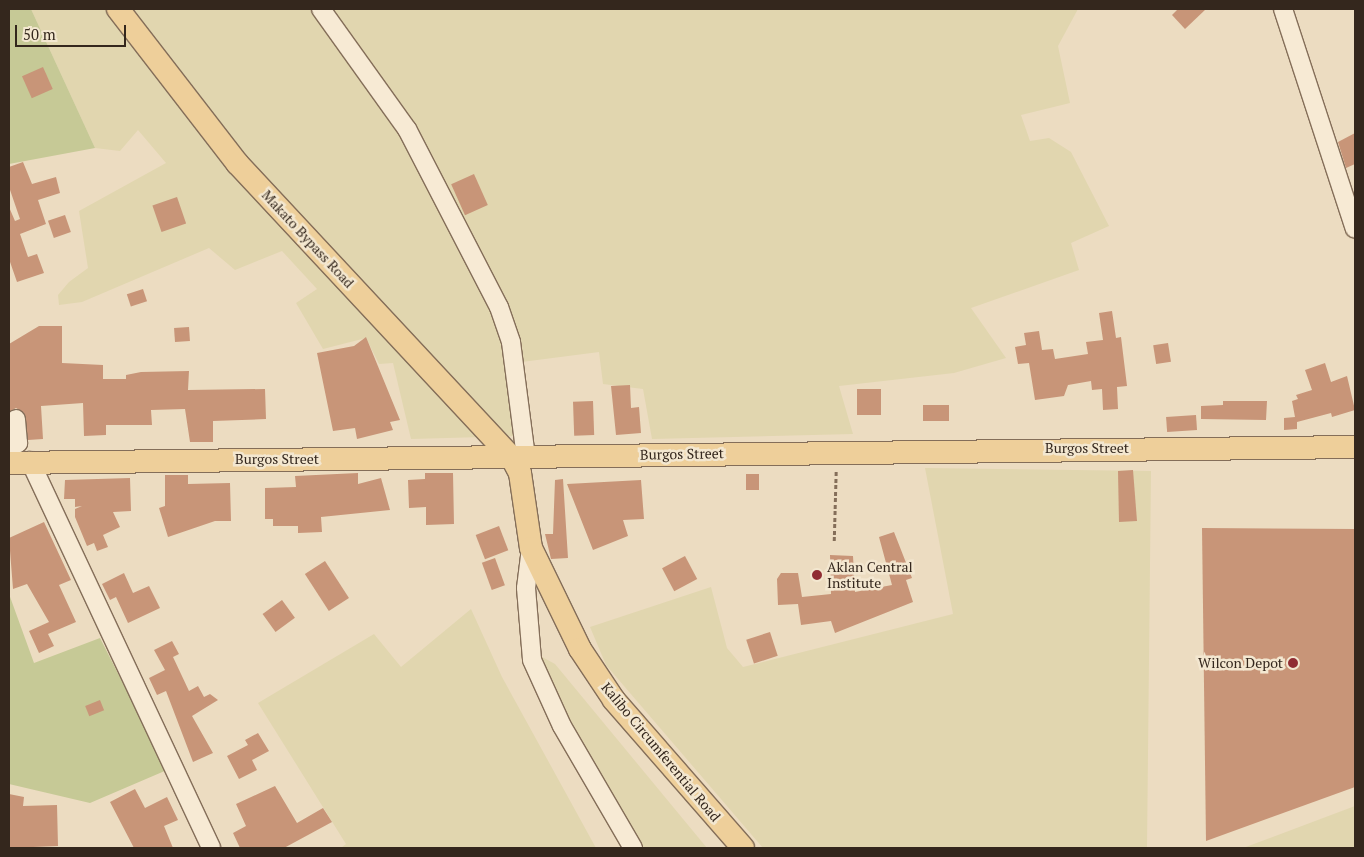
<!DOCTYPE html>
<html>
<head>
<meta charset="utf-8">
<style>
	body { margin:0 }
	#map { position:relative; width:1364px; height:857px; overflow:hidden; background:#ecdcc1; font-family:"PT Serif",serif }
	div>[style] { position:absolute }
	.farmland>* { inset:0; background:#e1d6af }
	.green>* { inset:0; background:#c6c996 }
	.building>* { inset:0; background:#c89578; transform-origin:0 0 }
	.path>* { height:2.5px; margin-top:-1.25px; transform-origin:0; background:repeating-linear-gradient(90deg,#846e59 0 4px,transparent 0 6.5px) }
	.roads { filter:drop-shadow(1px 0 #846e59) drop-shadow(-1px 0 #846e59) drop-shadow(0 1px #846e59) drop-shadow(0 -1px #846e59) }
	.minor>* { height:18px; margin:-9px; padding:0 9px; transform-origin:9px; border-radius:9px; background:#f7ead4 }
	.major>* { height:22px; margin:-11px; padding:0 11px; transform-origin:11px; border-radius:11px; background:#eecf9a }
	.dots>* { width:14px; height:14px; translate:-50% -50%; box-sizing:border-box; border:2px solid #f3e7d0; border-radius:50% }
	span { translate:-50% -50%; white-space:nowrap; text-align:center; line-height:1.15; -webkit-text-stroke:5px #f3e7d0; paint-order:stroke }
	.street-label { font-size:14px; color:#34271d }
	.poi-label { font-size:14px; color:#34271d }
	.left { translate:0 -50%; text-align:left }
	.right { translate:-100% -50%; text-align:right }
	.frame { position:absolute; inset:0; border:10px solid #34271d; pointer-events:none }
	.scale { position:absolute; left:15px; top:25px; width:111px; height:22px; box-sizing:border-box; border:2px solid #34271d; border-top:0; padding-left:6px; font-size:15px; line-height:18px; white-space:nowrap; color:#34271d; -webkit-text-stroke:4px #f3e7d0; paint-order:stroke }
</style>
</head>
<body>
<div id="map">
	<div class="farmland">
		<div style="clip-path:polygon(31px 9px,1078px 9px,1058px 46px,1070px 103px,1021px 115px,1030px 141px,1049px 138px,1071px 152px,1109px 226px,1071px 243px,1079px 270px,971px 308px,1006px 358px,954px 373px,839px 386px,853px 434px,652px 439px,643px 389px,603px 384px,599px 352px,506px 364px,520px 436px,411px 439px,393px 363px,379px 364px,366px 338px,323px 349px,296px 303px,317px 289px,282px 251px,235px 270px,209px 248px,82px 302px,59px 305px,58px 295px,69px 282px,88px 268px,79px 211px,166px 163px,138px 130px,120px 151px,95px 148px)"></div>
		<div style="clip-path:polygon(925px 468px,1151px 471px,1147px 848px,763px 848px,606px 665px,590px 627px,711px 587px,727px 648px,743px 667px,953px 614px)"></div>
		<div style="clip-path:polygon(471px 609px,502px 677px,596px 848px,341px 848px,346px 844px,258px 703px,374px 634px,401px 667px)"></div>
		<div style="clip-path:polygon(531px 651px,555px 664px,707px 848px,629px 848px,563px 743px)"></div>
		<div style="clip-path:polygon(1355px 806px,1355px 848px,1243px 848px)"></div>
	</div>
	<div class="green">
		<div style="clip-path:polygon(9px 9px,31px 9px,95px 148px,9px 164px)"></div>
		<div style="clip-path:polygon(9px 594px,34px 663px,100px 638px,167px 770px,90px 803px,9px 784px)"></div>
	</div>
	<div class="building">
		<div style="clip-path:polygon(1178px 9px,1206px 9px,1185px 29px,1172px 15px)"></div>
		<div style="left:43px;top:67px;width:24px;height:23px;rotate:66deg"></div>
		<div style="clip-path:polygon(1355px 133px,1355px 164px,1346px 168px,1338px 142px)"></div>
		<div style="clip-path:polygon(23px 162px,32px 184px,56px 177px,60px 193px,38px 200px,46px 224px,20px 234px,28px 257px,37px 254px,44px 273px,17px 282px,9px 259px,9px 207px,15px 221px,20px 219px,9px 187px,9px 167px)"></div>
		<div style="left:474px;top:174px;width:34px;height:25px;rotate:66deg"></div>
		<div style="left:177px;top:197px;width:28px;height:26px;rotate:71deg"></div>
		<div style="left:65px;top:215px;width:18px;height:18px;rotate:71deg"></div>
		<div style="left:143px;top:289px;width:13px;height:17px;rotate:72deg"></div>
		<div style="clip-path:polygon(1112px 311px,1116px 338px,1121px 337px,1127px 386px,1117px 387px,1118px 409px,1103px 410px,1102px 389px,1092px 390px,1091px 381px,1068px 385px,1064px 396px,1035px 400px,1029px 363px,1018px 364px,1015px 347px,1026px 345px,1024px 333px,1039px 331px,1042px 350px,1053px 349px,1055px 359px,1088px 354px,1086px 342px,1103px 340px,1099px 313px)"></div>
		<div style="clip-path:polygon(39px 326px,62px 326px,62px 363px,103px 365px,103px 379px,126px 379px,126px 375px,141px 372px,189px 371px,188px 390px,265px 389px,266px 419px,213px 421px,213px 442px,190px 442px,185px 409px,151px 410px,152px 425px,106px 425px,106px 435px,84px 436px,83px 403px,41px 406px,43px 439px,28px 440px,24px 413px,16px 408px,9px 412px,9px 344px)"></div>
		<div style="left:189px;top:327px;width:14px;height:15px;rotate:86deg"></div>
		<div style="clip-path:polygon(366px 337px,400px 420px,390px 422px,393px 430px,357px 439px,355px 428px,333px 431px,317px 353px,354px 346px)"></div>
		<div style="left:1168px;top:343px;width:19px;height:15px;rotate:81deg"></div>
		<div style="clip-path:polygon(1325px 363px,1331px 382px,1347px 376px,1355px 410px,1332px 417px,1331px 413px,1297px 422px,1297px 429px,1284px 430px,1284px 418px,1295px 417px,1292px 401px,1298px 399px,1296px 395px,1312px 390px,1305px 370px)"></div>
		<div style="clip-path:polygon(630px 385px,631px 408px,639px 407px,641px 433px,616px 435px,611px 386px)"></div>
		<div style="left:857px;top:389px;width:24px;height:26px"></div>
		<div style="left:593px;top:401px;width:34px;height:20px;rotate:88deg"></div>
		<div style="clip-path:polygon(1223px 401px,1267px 401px,1266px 420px,1201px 419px,1201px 406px,1223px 405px)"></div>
		<div style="left:949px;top:405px;width:16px;height:26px;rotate:90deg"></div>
		<div style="left:1196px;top:415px;width:15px;height:30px;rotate:86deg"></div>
		<div style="clip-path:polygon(1133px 470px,1137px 521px,1119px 522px,1118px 471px)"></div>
		<div style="clip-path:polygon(358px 473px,358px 484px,381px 478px,390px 510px,321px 517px,322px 532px,298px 533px,298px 526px,273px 526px,273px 519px,265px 519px,265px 488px,296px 487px,295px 476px)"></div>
		<div style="clip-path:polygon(425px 473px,453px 473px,454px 524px,426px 525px,426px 507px,409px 508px,408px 480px,425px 479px)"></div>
		<div style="left:746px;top:474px;width:13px;height:16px"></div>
		<div style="clip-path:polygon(165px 475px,188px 475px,188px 484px,230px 483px,231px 521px,215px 521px,168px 537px,159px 508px,165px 506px)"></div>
		<div style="clip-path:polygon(130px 478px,131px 511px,113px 512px,120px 527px,103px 535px,108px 547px,97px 551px,94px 543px,87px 546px,75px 517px,75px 509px,82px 506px,75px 507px,75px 499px,64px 499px,65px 480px)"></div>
		<div style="clip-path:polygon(563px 479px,568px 558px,551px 559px,545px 534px,553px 534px,555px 480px)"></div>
		<div style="clip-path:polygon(641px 480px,644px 519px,623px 520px,628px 536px,593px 550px,567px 484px)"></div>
		<div style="clip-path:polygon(44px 522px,71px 580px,59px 585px,76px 622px,48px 634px,54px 646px,39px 653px,29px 631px,49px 622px,27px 584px,13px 589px,9px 538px)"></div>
		<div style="left:499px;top:526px;width:26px;height:25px;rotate:69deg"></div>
		<div style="clip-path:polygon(1202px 528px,1355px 529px,1355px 787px,1206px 841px)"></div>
		<div style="clip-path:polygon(894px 532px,912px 578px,906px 580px,913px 602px,835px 633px,831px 621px,801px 625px,798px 604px,778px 605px,777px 579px,781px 573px,798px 573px,802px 597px,831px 594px,830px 555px,853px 556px,855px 592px,892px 585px,879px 537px)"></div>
		<div style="left:685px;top:556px;width:26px;height:26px;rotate:62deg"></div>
		<div style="left:495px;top:558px;width:29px;height:14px;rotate:70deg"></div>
		<div style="left:325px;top:561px;width:44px;height:24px;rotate:57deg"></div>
		<div style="clip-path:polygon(124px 573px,133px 593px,149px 586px,160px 608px,128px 623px,116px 597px,110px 600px,102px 584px)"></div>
		<div style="left:282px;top:600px;width:22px;height:24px;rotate:54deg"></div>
		<div style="left:770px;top:632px;width:25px;height:25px;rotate:72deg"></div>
		<div style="clip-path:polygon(172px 641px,179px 654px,173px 657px,189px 691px,198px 686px,204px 697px,210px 694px,218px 700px,192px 716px,213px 753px,193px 762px,166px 691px,157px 695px,149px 678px,165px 670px,154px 650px)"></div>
		<div style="left:100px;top:700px;width:11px;height:16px;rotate:68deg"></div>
		<div style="clip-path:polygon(258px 733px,269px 751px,252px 760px,257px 770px,239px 779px,227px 756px,248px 745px,245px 740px)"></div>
		<div style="clip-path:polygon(275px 786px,297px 823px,323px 808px,332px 822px,284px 848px,240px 848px,233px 833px,246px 826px,236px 804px)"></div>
		<div style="clip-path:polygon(135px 789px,145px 808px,167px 797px,178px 820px,164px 826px,173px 848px,134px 848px,110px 802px)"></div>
		<div style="clip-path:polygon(9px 794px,24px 797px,23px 806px,57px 805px,58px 846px,9px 848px)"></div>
	</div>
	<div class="path">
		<div style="left:834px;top:541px;width:70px;rotate:-88.4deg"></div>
	</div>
	<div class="roads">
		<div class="minor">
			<div style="left:321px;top:9px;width:148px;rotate:54.4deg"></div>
			<div style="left:407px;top:129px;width:200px;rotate:62.7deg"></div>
			<div style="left:499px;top:307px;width:37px;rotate:71deg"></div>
			<div style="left:511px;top:342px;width:116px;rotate:82.6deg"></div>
			<div style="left:1283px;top:9px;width:231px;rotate:71.9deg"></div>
			<div style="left:9px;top:447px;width:10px;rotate:-24deg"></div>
			<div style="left:18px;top:443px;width:24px;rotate:-95deg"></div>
			<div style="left:30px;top:461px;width:427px;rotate:64.9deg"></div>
			<div style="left:531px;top:548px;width:40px;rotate:97.1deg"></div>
			<div style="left:526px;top:588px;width:72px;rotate:85.2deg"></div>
			<div style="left:532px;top:660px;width:72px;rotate:65.6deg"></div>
			<div style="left:562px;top:726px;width:141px;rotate:59.8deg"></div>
		</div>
		<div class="major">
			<div style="left:118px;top:9px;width:195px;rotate:52.3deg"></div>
			<div style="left:237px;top:163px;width:403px;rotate:47deg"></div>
			<div style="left:512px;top:458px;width:17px;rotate:62deg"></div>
			<div style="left:520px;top:473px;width:76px;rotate:81.7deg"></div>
			<div style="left:531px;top:548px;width:112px;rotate:64.1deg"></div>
			<div style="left:580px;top:649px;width:61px;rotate:56.3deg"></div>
			<div style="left:614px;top:700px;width:196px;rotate:48.9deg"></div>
			<div style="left:9px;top:463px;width:1346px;rotate:-0.68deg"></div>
		</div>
	</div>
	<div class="dots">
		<div style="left:817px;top:575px;background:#902c33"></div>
		<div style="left:1293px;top:663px;background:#902c33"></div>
	</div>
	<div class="street-label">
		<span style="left:308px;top:239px;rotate:47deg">Makato Bypass Road</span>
		<span style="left:1087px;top:448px">Burgos Street</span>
		<span style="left:682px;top:454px;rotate:-1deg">Burgos Street</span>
		<span style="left:277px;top:459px">Burgos Street</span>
		<span style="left:661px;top:752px;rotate:50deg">Kalibo Circumferential Road</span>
	</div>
	<div class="poi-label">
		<span class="left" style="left:827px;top:575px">Aklan Central<br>Institute</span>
		<span class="right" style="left:1283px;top:663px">Wilcon Depot</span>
	</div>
	<div class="frame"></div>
	<div class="scale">50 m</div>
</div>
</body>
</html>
